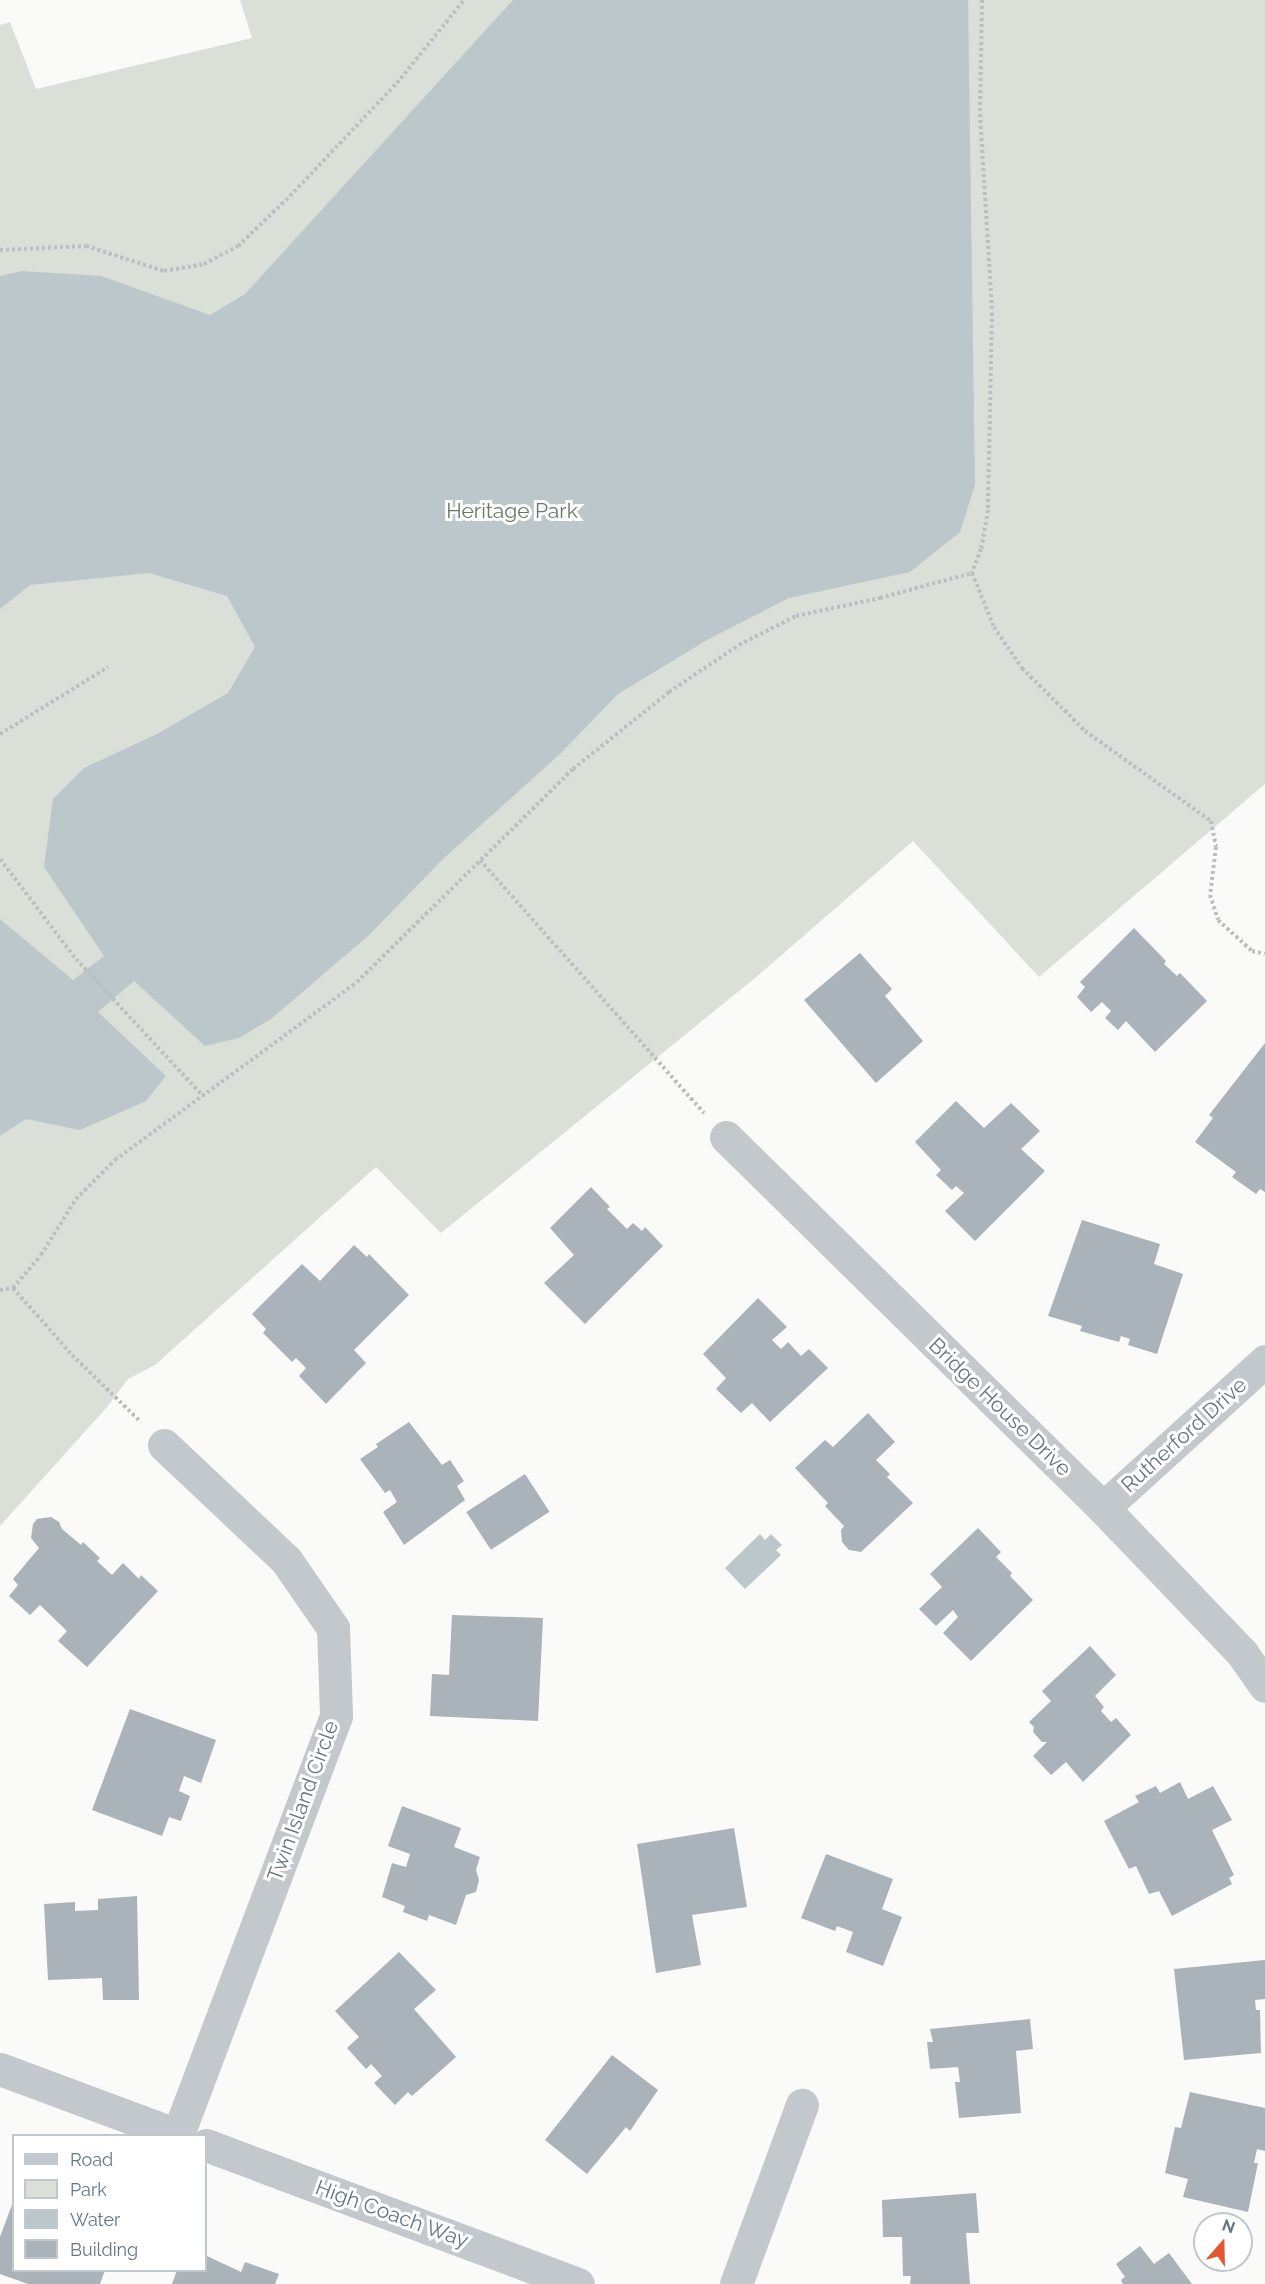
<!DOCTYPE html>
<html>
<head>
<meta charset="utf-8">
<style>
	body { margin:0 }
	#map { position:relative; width:1265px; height:2284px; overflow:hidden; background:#fafaf8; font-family:Raleway,sans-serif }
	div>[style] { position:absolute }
	.green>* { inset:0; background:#dadfd7 }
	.water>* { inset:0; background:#bbc7cb }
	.building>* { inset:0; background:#aab3b9; transform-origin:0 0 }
	.path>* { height:4px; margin-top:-2px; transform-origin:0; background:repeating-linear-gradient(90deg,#bbbfc2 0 3px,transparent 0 6px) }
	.street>* { height:33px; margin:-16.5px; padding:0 16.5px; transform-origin:16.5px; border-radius:16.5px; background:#c3c8cc }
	span { translate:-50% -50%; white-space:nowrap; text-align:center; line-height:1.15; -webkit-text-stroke:6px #fff; paint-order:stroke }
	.park-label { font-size:21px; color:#687a64 }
	.street-label { font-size:21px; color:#657683 }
	.legend { position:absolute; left:12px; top:2134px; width:195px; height:138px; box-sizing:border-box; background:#fff; border:2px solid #c1c8cd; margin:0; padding:8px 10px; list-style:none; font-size:18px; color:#657683 }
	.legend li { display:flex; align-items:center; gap:12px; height:30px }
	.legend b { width:30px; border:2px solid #c1c8cd }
	.north { position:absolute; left:1193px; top:2212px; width:60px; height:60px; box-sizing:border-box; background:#fff; border:2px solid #c1c8cd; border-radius:50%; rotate:20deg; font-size:16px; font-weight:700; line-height:24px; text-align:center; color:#657683 }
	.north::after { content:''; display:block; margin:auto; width:21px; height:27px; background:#e4572e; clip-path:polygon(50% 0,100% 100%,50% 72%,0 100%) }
</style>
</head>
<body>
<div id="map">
	<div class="green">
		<div style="clip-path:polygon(240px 0,1265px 0,1265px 784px,1039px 977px,913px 841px,755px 978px,441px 1233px,376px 1167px,155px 1365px,128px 1379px,107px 1407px,0 1526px,0 25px,10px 22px,36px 89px,252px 38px)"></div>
	</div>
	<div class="water">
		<div style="clip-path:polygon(513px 0,968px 0,975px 485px,960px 532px,910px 572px,789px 598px,707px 640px,618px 694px,559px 755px,444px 858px,368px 936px,271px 1019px,239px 1038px,205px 1046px,134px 981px,98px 1012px,166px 1076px,146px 1101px,80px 1130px,26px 1119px,0 1136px,0 919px,73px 980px,104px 956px,44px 867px,53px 799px,84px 768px,157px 734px,228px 693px,255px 647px,227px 596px,149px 573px,30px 585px,0 609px,0 276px,22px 271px,101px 276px,210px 315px,245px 294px)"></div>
		<div style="clip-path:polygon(760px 1534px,765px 1540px,771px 1534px,782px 1545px,776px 1550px,781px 1555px,745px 1589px,725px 1568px)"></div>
	</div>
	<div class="building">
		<div style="clip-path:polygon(1134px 928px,1166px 961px,1164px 964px,1177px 976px,1180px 973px,1207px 1001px,1155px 1052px,1126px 1021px,1118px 1030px,1105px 1018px,1111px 1011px,1102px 1002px,1091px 1012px,1077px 997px,1085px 987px,1080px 982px)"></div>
		<div style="clip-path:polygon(860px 953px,892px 989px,885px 996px,923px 1041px,876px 1083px,804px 1000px)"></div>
		<div style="clip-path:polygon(1265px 1043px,1265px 1192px,1260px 1189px,1256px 1194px,1232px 1177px,1236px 1172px,1195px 1142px,1213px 1118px,1209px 1115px)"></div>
		<div style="clip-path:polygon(956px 1101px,984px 1128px,1011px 1103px,1040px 1131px,1021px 1149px,1045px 1171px,975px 1241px,945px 1211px,964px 1193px,956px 1186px,952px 1190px,936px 1175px,941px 1170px,915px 1142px)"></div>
		<div style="clip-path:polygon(591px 1187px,610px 1207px,607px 1209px,627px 1229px,633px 1223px,642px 1231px,645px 1227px,663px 1246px,585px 1324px,544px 1283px,574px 1255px,550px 1228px)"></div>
		<div style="clip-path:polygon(1082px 1220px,1160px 1244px,1154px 1264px,1183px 1274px,1157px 1354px,1128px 1345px,1130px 1339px,1121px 1336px,1119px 1342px,1080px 1331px,1082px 1326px,1048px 1316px)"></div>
		<div style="clip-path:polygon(354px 1245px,367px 1257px,369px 1254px,409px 1295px,354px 1350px,366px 1363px,326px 1404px,299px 1376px,306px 1368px,296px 1358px,292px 1362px,263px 1333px,266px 1329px,252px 1314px,302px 1264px,320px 1281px)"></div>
		<div style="clip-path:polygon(758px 1298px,787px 1327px,772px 1340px,781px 1349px,788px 1342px,801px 1356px,809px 1349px,828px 1368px,770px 1422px,752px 1403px,741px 1413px,716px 1389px,726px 1378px,703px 1354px)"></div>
		<div style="clip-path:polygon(868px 1413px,895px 1442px,876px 1460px,890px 1474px,887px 1477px,913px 1503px,861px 1552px,849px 1550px,842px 1542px,841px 1530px,844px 1526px,825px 1506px,828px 1503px,795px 1468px,825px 1440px,833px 1447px)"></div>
		<div style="clip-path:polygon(409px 1422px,442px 1465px,450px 1460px,464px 1481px,457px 1486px,465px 1500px,404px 1545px,383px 1512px,397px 1502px,390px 1490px,385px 1493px,360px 1459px,378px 1447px,376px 1444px)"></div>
		<div style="left:525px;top:1474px;width:45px;height:70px;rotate:57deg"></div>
		<div style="clip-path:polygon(51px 1517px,59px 1522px,62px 1529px,81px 1545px,83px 1542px,100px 1558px,97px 1561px,112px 1575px,123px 1563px,139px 1579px,141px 1575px,158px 1591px,87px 1667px,58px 1641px,67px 1631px,40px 1605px,30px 1615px,9px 1596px,18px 1585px,13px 1579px,39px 1548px,31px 1538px,33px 1524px,37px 1519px)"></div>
		<div style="clip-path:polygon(978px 1528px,1001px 1552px,996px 1557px,1012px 1573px,1010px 1576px,1033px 1600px,971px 1661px,943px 1633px,958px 1617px,953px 1610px,936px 1626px,919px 1609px,942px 1587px,930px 1574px)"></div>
		<div style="clip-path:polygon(452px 1615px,543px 1618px,538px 1721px,430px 1716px,432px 1674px,449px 1675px)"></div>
		<div style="clip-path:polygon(1090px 1646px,1116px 1675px,1095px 1696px,1104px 1707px,1101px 1711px,1111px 1722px,1116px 1718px,1131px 1735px,1083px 1782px,1066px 1762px,1051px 1775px,1033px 1756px,1047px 1742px,1042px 1742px,1033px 1732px,1034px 1727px,1029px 1722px,1051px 1701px,1042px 1691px)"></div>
		<div style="clip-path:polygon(130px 1709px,216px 1740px,201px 1783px,184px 1776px,179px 1791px,190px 1796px,181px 1821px,169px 1817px,162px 1836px,92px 1810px)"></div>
		<div style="clip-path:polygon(1180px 1782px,1188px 1799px,1213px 1786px,1232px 1820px,1212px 1830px,1234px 1875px,1229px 1878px,1232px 1884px,1172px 1916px,1159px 1891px,1149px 1894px,1136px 1866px,1129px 1869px,1104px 1821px,1139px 1802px,1135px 1796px,1156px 1786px,1160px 1793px)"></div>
		<div style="clip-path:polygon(402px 1806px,461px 1828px,454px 1847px,480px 1857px,476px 1870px,479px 1880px,476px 1892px,466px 1895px,456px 1925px,429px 1915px,427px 1921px,403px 1912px,405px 1906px,382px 1897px,392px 1863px,406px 1867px,410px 1854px,388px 1846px)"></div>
		<div style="clip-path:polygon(734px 1828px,747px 1907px,692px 1915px,701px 1965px,656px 1973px,637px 1844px)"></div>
		<div style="clip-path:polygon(826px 1854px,893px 1879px,882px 1909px,902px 1917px,883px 1966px,846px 1952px,853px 1932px,837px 1926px,835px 1931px,801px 1918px)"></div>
		<div style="clip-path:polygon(137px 1896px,139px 2000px,103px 2000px,102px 1978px,48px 1980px,44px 1904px,75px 1902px,75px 1911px,98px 1910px,98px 1899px)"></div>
		<div style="clip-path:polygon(399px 1952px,436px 1990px,414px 2009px,456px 2057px,412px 2096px,408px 2092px,395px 2105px,374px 2083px,382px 2076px,371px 2064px,366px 2069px,347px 2048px,359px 2037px,335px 2011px)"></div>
		<div style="clip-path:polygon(1265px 1960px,1265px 1999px,1255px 2000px,1256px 2010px,1260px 2010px,1261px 2053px,1184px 2060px,1174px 1969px)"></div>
		<div style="clip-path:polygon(1030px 2019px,1033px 2049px,1016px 2051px,1021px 2113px,959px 2118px,955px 2082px,960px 2082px,958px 2067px,930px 2069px,927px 2042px,933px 2042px,930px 2029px)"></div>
		<div style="clip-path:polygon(612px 2055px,658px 2090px,630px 2131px,626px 2127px,587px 2174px,545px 2140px)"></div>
		<div style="clip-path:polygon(1190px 2092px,1265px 2108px,1265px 2151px,1257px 2149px,1254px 2163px,1258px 2163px,1248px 2212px,1183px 2197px,1188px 2179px,1165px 2173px,1175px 2127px,1181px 2128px)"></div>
		<div style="clip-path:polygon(976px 2193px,979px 2233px,966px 2233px,970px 2284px,910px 2284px,911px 2276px,903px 2276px,902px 2237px,883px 2237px,882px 2200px)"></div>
		<div style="clip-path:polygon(13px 2202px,14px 2270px,105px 2270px,100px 2284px,28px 2284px,0 2274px,0 2237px)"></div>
		<div style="clip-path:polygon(1140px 2246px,1154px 2264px,1169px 2253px,1192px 2284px,1123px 2284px,1121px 2280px,1125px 2277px,1116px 2264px)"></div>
		<div style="clip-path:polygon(207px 2256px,241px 2272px,245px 2262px,279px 2274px,275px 2284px,172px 2284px,177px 2270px,206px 2270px)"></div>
	</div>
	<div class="path">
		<div style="left:982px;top:0;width:114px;rotate:91deg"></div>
		<div style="left:980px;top:114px;width:199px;rotate:86.5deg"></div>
		<div style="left:992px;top:313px;width:197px;rotate:91.2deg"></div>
		<div style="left:988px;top:510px;width:40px;rotate:100deg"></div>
		<div style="left:981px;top:549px;width:26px;rotate:111deg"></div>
		<div style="left:972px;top:573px;width:58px;rotate:67.8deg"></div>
		<div style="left:994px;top:627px;width:50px;rotate:55.7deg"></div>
		<div style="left:1022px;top:668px;width:89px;rotate:45deg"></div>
		<div style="left:1085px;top:731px;width:155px;rotate:35.5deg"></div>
		<div style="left:1211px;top:821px;width:26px;rotate:79deg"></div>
		<div style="left:1216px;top:847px;width:48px;rotate:97.1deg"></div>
		<div style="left:1210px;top:895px;width:26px;rotate:72deg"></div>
		<div style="left:1218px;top:920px;width:46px;rotate:42.4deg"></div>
		<div style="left:1252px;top:951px;width:13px;rotate:13deg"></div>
		<div style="left:0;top:250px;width:86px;rotate:-2.7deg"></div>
		<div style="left:86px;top:246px;width:82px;rotate:17.8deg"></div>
		<div style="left:164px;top:271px;width:41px;rotate:-9.9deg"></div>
		<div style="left:204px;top:264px;width:38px;rotate:-28deg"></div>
		<div style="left:238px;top:246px;width:72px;rotate:-43.9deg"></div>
		<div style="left:290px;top:196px;width:156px;rotate:-46.6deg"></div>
		<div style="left:397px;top:83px;width:107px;rotate:-51.1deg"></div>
		<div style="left:0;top:734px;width:127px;rotate:-31.8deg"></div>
		<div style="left:0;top:859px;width:126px;rotate:52.8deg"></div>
		<div style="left:76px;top:959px;width:187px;rotate:47.2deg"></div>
		<div style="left:480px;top:860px;width:338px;rotate:48.5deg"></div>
		<div style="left:13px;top:1288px;width:89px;rotate:48.6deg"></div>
		<div style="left:72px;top:1355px;width:96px;rotate:44.2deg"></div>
		<div style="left:0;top:1290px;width:13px;rotate:-9deg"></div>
		<div style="left:13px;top:1288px;width:43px;rotate:-49.7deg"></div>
		<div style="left:41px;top:1255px;width:66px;rotate:-58deg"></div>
		<div style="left:76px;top:1199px;width:55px;rotate:-45deg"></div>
		<div style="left:115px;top:1160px;width:300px;rotate:-36.3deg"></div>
		<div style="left:357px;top:982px;width:303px;rotate:-44.6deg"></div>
		<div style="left:573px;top:769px;width:123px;rotate:-38.7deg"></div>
		<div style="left:669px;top:692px;width:84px;rotate:-33.9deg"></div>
		<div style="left:739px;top:645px;width:64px;rotate:-27deg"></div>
		<div style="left:796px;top:616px;width:86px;rotate:-12.1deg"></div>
		<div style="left:880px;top:598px;width:95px;rotate:-15.2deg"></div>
	</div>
	<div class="street">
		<div style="left:726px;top:1137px;width:529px;rotate:44.54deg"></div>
		<div style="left:1103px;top:1508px;width:201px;rotate:46.2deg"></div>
		<div style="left:1242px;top:1653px;width:40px;rotate:55.1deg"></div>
		<div style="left:164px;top:1445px;width:168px;rotate:43.3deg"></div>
		<div style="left:286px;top:1560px;width:83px;rotate:55.3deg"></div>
		<div style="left:333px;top:1628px;width:88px;rotate:88deg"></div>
		<div style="left:336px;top:1716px;width:448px;rotate:110.7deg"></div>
		<div style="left:1103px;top:1508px;width:219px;rotate:-42.2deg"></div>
		<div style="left:0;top:2069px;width:192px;rotate:20.4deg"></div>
		<div style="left:206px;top:2145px;width:397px;rotate:20.5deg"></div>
		<div style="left:736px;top:2284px;width:191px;rotate:-69.8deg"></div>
	</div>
	<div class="park-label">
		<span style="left:512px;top:511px">Heritage Park</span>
	</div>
	<div class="street-label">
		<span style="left:1000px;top:1407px;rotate:44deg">Bridge House Drive</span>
		<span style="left:1184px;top:1435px;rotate:-42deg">Rutherford Drive</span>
		<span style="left:303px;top:1801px;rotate:-70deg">Twin Island Circle</span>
		<span style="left:392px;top:2214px;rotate:20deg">High Coach Way</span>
	</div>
	<ul class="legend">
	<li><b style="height:8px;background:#c3c8cc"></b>Road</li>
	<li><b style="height:16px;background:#dadfd7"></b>Park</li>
	<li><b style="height:16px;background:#bbc7cb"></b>Water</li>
	<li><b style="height:16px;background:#aab3b9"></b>Building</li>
	</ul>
	<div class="north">N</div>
</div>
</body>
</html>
